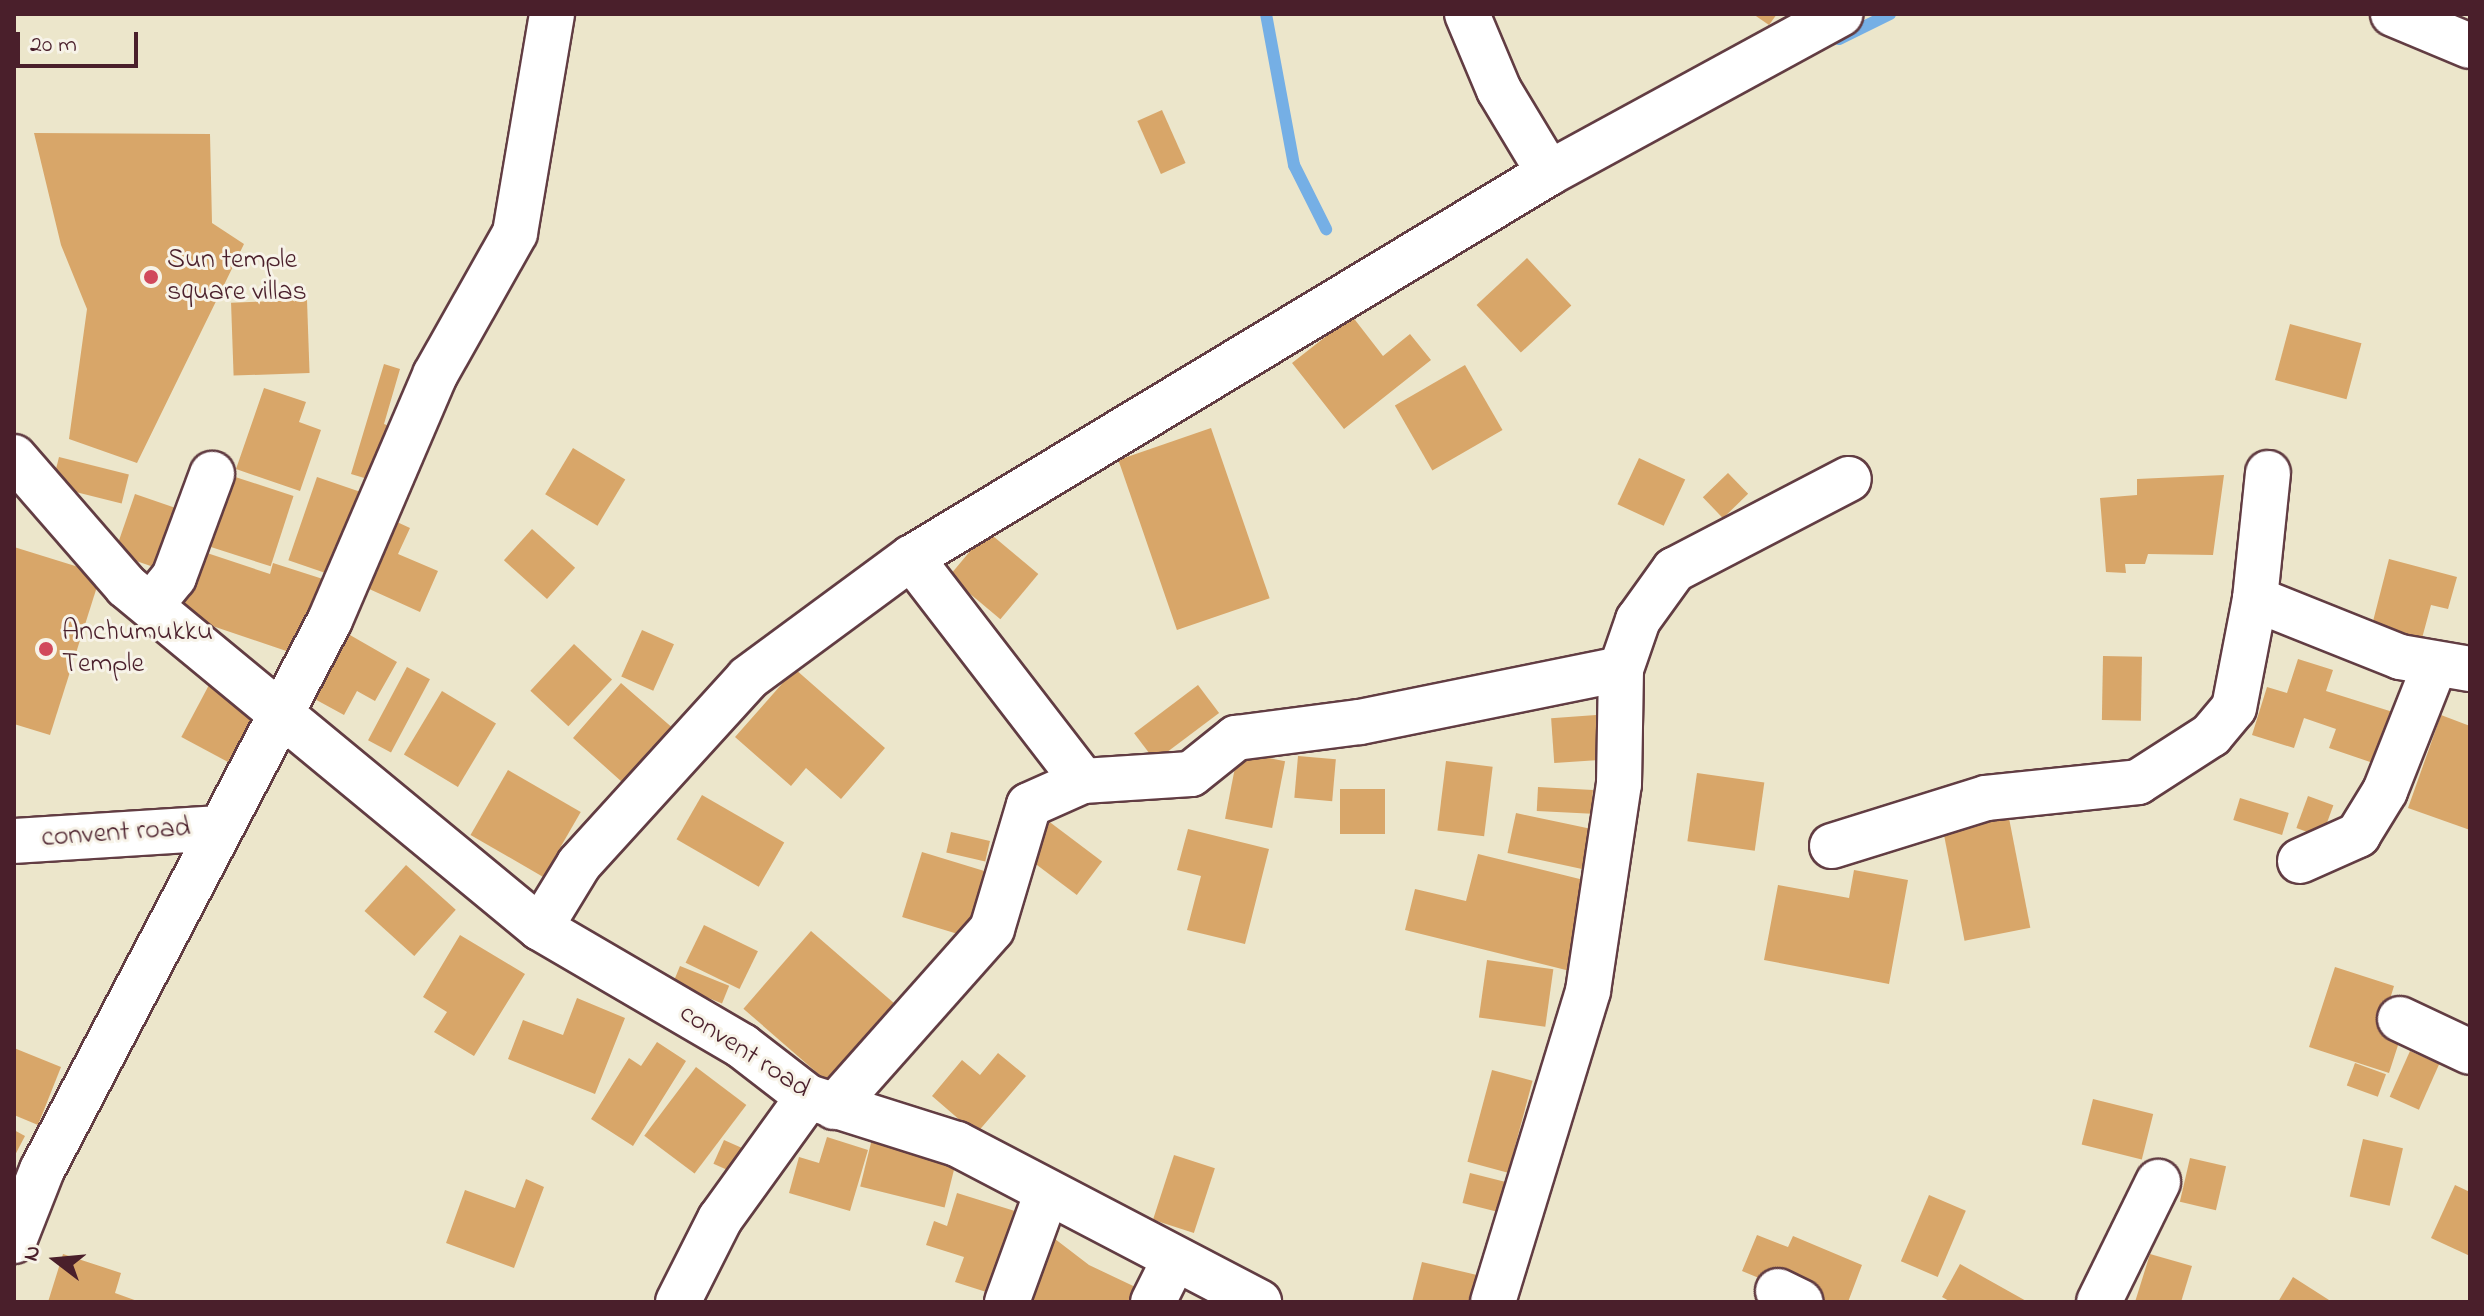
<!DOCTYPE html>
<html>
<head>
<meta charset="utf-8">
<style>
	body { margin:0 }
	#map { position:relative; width:2484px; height:1316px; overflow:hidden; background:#ece6cb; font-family:"Indie Flower",sans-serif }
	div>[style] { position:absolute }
	.stream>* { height:12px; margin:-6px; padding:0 6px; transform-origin:6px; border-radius:6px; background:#75afe5 }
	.building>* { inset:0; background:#d8a669; transform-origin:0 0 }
	.roads { filter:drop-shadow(2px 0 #623d43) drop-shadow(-2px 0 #623d43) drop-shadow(0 2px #623d43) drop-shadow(0 -2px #623d43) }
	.minor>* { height:44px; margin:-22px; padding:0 22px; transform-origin:22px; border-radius:22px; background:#fff }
	.dots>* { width:22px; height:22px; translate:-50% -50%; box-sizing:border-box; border:4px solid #f7f3e8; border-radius:50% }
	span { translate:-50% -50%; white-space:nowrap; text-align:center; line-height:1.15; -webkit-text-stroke:6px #f7f3e8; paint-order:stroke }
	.poi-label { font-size:28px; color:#4a1f2b }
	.left { translate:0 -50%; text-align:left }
	.street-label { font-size:28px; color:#4a1f2b }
	.frame { position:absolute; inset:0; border:16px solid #4a1f2b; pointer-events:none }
	.north { position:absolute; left:16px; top:1220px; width:80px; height:80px; -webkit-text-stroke:6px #f7f3e8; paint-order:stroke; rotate:286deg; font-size:22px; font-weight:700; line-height:32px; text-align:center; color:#4a1f2b }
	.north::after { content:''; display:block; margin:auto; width:28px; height:36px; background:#4a1f2b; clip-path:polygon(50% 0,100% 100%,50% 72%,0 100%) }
	.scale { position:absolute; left:16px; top:32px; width:122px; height:36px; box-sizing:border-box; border:4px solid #4a1f2b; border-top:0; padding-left:10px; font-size:24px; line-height:28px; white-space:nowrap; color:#4a1f2b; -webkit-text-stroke:6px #f7f3e8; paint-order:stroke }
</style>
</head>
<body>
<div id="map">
	<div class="stream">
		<div style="left:1266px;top:14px;width:154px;rotate:79.5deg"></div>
		<div style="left:1294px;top:165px;width:72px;rotate:63.4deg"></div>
		<div style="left:1839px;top:39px;width:57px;rotate:-26.1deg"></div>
	</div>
	<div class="building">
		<div style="clip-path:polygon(1753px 14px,1777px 14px,1769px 25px)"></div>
		<div style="left:1162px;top:110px;width:58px;height:27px;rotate:66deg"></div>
		<div style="clip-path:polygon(34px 133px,210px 134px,212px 223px,244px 244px,137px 463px,69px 439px,87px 309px,61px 245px)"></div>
		<div style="left:1527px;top:258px;width:65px;height:69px;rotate:47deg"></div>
		<div style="left:307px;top:300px;width:73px;height:76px;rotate:88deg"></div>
		<div style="clip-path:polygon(1352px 316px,1383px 356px,1410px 334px,1431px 360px,1344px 429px,1292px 363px)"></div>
		<div style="left:2290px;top:324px;width:74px;height:58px;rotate:15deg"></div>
		<div style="clip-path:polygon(384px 364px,400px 369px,384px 424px,398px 429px,381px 483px,351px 474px)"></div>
		<div style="left:1465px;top:365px;width:75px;height:81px;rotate:60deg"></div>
		<div style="clip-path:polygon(264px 388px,306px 402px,299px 422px,321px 430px,300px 491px,236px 469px)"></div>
		<div style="left:1211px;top:428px;width:180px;height:98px;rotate:71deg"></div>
		<div style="left:573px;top:448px;width:61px;height:54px;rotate:31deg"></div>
		<div style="left:59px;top:457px;width:72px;height:30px;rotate:14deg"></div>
		<div style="left:1639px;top:458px;width:51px;height:51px;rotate:25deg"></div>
		<div style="left:1728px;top:473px;width:29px;height:35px;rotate:46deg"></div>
		<div style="left:226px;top:474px;width:71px;height:74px;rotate:18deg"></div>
		<div style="clip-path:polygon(2224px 475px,2213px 555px,2148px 554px,2145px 564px,2125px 564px,2126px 573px,2106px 572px,2100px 498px,2137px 495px,2137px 479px)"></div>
		<div style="left:317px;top:477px;width:57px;height:88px;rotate:19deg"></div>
		<div style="left:135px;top:494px;width:56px;height:63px;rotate:19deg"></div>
		<div style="clip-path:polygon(397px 522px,410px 528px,398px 554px,438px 571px,420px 612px,367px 588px)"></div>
		<div style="left:532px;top:529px;width:58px;height:42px;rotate:42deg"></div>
		<div style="left:987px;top:531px;width:67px;height:59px;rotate:40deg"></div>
		<div style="clip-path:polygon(14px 547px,101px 574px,50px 735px,14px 724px)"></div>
		<div style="clip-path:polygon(201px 551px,270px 574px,273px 563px,326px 580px,301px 656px,180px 615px)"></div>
		<div style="clip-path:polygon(2389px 559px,2457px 577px,2448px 609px,2431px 605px,2421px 642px,2371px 629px)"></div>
		<div style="clip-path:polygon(336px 627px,397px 662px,375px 701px,357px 691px,344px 715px,300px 691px)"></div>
		<div style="left:642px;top:630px;width:35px;height:51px;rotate:24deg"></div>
		<div style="left:574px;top:644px;width:52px;height:64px;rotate:43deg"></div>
		<div style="left:2103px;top:656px;width:39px;height:64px;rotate:1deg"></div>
		<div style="clip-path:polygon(2298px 659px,2333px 670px,2326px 691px,2396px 713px,2379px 765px,2329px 748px,2336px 729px,2304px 718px,2294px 748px,2252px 735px,2267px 687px,2287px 693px)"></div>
		<div style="left:407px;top:667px;width:26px;height:83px;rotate:28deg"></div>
		<div style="clip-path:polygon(795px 669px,885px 748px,841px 799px,806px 768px,791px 786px,735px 737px)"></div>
		<div style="clip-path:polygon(621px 683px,683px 737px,665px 759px,652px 747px,622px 782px,573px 738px)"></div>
		<div style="left:209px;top:685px;width:55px;height:59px;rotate:28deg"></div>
		<div style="left:1198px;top:685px;width:35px;height:80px;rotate:53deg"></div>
		<div style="left:442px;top:691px;width:63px;height:74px;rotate:31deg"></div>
		<div style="left:1596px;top:715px;width:45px;height:45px;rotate:86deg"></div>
		<div style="clip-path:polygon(2441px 715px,2470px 726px,2470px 830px,2408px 808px)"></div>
		<div style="left:1238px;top:752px;width:48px;height:68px;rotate:11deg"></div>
		<div style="left:1298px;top:756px;width:38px;height:42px;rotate:5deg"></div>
		<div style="left:1446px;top:761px;width:47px;height:70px;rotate:7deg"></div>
		<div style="left:508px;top:770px;width:84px;height:75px;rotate:30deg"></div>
		<div style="left:1697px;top:773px;width:68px;height:69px;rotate:8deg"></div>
		<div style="left:1538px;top:787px;width:55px;height:24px;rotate:3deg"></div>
		<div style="left:1385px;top:789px;width:45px;height:45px;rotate:90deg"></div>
		<div style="left:702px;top:795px;width:95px;height:51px;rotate:30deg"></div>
		<div style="left:2308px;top:796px;width:27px;height:34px;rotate:20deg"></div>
		<div style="left:2240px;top:798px;width:51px;height:23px;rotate:17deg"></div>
		<div style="left:1516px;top:813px;width:81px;height:41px;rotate:12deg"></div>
		<div style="left:2008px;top:813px;width:117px;height:67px;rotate:79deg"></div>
		<div style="left:1047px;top:820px;width:69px;height:42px;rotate:37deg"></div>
		<div style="clip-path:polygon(1188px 829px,1269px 849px,1245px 944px,1187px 930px,1201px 876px,1177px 870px)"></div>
		<div style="left:951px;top:832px;width:40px;height:21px;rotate:13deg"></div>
		<div style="left:922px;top:852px;width:72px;height:68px;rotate:17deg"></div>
		<div style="clip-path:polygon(1478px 854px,1592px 882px,1570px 971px,1405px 930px,1415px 889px,1466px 901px)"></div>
		<div style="left:406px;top:865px;width:67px;height:62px;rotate:42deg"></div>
		<div style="clip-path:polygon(1854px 870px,1908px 880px,1889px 984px,1764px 960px,1778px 885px,1849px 898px)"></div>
		<div style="left:704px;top:925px;width:60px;height:42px;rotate:26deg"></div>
		<div style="left:811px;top:931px;width:125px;height:103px;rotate:41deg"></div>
		<div style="clip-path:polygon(460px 935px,525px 974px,474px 1056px,434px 1032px,447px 1012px,423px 997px)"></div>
		<div style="left:1487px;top:960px;width:67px;height:58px;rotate:8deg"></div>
		<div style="left:680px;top:966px;width:53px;height:19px;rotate:22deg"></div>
		<div style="clip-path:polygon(2335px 967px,2394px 986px,2380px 1032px,2400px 1039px,2389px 1073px,2309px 1047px)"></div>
		<div style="clip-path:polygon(577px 998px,625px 1018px,595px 1094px,508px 1059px,523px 1020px,563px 1035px)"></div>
		<div style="clip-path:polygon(657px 1042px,686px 1061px,633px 1146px,591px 1119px,629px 1058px,641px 1066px)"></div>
		<div style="clip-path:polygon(14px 1048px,61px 1067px,38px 1125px,14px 1115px)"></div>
		<div style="left:2410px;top:1051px;width:32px;height:50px;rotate:24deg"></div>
		<div style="clip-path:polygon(998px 1053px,1026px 1076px,976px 1134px,932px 1096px,962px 1060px,980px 1075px)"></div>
		<div style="left:2355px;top:1063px;width:33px;height:24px;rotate:20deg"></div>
		<div style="left:696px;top:1067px;width:63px;height:86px;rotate:37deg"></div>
		<div style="left:1492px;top:1070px;width:42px;height:95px;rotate:15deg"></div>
		<div style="left:2093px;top:1099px;width:62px;height:47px;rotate:14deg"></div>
		<div style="clip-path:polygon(14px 1130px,25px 1136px,14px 1157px)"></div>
		<div style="left:873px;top:1135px;width:87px;height:53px;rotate:14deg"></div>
		<div style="clip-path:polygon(827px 1137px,868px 1150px,850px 1211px,789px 1193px,799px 1157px,819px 1163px)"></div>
		<div style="left:2363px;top:1139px;width:41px;height:59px;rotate:13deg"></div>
		<div style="left:724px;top:1140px;width:24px;height:26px;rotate:24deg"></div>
		<div style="left:1174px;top:1155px;width:43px;height:68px;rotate:18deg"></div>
		<div style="left:2190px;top:1158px;width:37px;height:45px;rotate:13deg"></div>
		<div style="left:1470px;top:1173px;width:42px;height:31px;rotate:14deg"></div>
		<div style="clip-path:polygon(526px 1179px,544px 1187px,514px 1268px,446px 1243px,465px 1190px,515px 1208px)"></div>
		<div style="clip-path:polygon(2455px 1185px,2470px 1192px,2470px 1256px,2431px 1238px)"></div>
		<div style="clip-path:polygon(957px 1193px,1028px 1215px,1002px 1297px,955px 1282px,964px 1257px,926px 1245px,934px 1221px,947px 1226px)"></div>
		<div style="left:1929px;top:1195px;width:40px;height:72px;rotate:23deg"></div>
		<div style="clip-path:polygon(1042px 1229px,1089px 1265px,1148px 1293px,1143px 1302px,1017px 1302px)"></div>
		<div style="clip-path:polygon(1757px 1235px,1788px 1247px,1793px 1236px,1862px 1265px,1848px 1302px,1817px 1302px,1742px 1271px)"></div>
		<div style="clip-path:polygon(63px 1254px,121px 1273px,115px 1293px,140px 1302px,48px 1302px)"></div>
		<div style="clip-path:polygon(2150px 1254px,2192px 1266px,2181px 1302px,2135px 1302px)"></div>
		<div style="clip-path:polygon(1422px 1262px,1477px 1275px,1471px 1302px,1412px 1302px)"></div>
		<div style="clip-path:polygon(1960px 1264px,2028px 1302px,1951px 1302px,1942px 1297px)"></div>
		<div style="clip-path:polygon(2293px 1277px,2329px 1300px,2328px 1302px,2278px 1302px)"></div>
	</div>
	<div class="roads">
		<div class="minor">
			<div style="left:1467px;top:14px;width:82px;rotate:67.2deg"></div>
			<div style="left:1499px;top:90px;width:97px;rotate:58.9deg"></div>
			<div style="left:2393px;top:14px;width:83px;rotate:22.6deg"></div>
			<div style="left:14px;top:457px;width:171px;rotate:49deg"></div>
			<div style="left:126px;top:586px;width:537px;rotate:39.56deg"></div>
			<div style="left:540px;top:928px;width:234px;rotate:30.3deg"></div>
			<div style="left:742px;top:1046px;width:83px;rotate:37.7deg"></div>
			<div style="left:808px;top:1097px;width:156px;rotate:17.5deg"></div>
			<div style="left:957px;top:1144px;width:341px;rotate:27.6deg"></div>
			<div style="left:2268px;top:473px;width:127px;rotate:95.9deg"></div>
			<div style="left:2255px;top:599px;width:156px;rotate:21.8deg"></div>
			<div style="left:2400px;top:657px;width:71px;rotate:9.7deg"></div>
			<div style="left:152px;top:604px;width:35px;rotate:-51deg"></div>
			<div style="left:174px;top:577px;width:110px;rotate:-69.7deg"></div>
			<div style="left:1083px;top:781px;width:108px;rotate:-3.7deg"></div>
			<div style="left:1191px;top:774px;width:58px;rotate:-38.7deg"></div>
			<div style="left:1236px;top:738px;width:125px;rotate:-7.4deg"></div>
			<div style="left:1360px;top:722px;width:266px;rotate:-11.5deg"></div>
			<div style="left:14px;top:841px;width:204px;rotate:-3.6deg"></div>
			<div style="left:1832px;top:846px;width:161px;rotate:-17.3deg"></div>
			<div style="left:1986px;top:798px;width:153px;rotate:-6deg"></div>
			<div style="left:2138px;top:782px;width:87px;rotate:-32.8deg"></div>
			<div style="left:2211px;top:735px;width:35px;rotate:-50deg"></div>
			<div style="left:2234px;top:708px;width:111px;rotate:-79.1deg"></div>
			<div style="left:2300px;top:861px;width:64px;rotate:-24.1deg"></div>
			<div style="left:2358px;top:835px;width:52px;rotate:-58.5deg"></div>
			<div style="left:2385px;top:791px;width:133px;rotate:-68.4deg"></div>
			<div style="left:540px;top:928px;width:75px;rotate:-58.6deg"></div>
			<div style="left:579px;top:864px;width:251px;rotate:-47.7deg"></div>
			<div style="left:748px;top:678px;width:202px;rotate:-36.4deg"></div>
			<div style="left:2400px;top:1019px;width:77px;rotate:25.2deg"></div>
			<div style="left:834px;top:1107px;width:238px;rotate:-48.4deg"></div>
			<div style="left:992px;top:929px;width:129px;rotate:-73.4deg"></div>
			<div style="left:1029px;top:805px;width:59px;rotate:-24deg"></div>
			<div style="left:1083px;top:781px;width:282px;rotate:-127.6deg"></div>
			<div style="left:911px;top:558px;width:745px;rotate:-31.11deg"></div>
			<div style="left:1549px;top:173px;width:332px;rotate:-28.6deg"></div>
			<div style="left:14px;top:1241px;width:76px;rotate:-68.5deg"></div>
			<div style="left:42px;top:1170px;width:621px;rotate:-62.36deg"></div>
			<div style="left:330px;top:620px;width:267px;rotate:-66.8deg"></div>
			<div style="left:435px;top:375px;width:163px;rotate:-60.6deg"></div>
			<div style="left:515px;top:233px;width:222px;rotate:-80.4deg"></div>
			<div style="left:1778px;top:1291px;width:25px;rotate:26deg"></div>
			<div style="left:678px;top:1302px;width:93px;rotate:-63.2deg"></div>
			<div style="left:720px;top:1219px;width:150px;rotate:-54.2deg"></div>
			<div style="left:1007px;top:1302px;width:114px;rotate:-70deg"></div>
			<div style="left:1153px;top:1302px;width:45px;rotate:-63.4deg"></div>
			<div style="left:1493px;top:1302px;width:325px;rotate:-73deg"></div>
			<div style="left:1588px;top:991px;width:209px;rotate:-81.5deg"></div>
			<div style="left:1619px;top:784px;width:115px;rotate:-89deg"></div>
			<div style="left:1621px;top:669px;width:52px;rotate:-70.9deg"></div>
			<div style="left:1638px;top:620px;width:62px;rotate:-54.2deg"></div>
			<div style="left:1674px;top:570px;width:197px;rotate:-27.5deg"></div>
			<div style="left:2099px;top:1302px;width:134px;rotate:-63.8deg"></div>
		</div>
	</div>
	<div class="dots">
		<div style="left:151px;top:277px;background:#d1495b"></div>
		<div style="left:46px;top:649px;background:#d1495b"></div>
	</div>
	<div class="poi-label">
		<span class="left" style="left:167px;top:277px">Sun temple<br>square villas</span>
		<span class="left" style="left:62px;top:649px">Anchumukku<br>Temple</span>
	</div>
	<div class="street-label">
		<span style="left:116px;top:834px;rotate:-4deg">convent road</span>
		<span style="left:744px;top:1052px;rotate:33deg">convent road</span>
	</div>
	<div class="frame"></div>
	<div class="north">N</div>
	<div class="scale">20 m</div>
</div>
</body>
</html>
